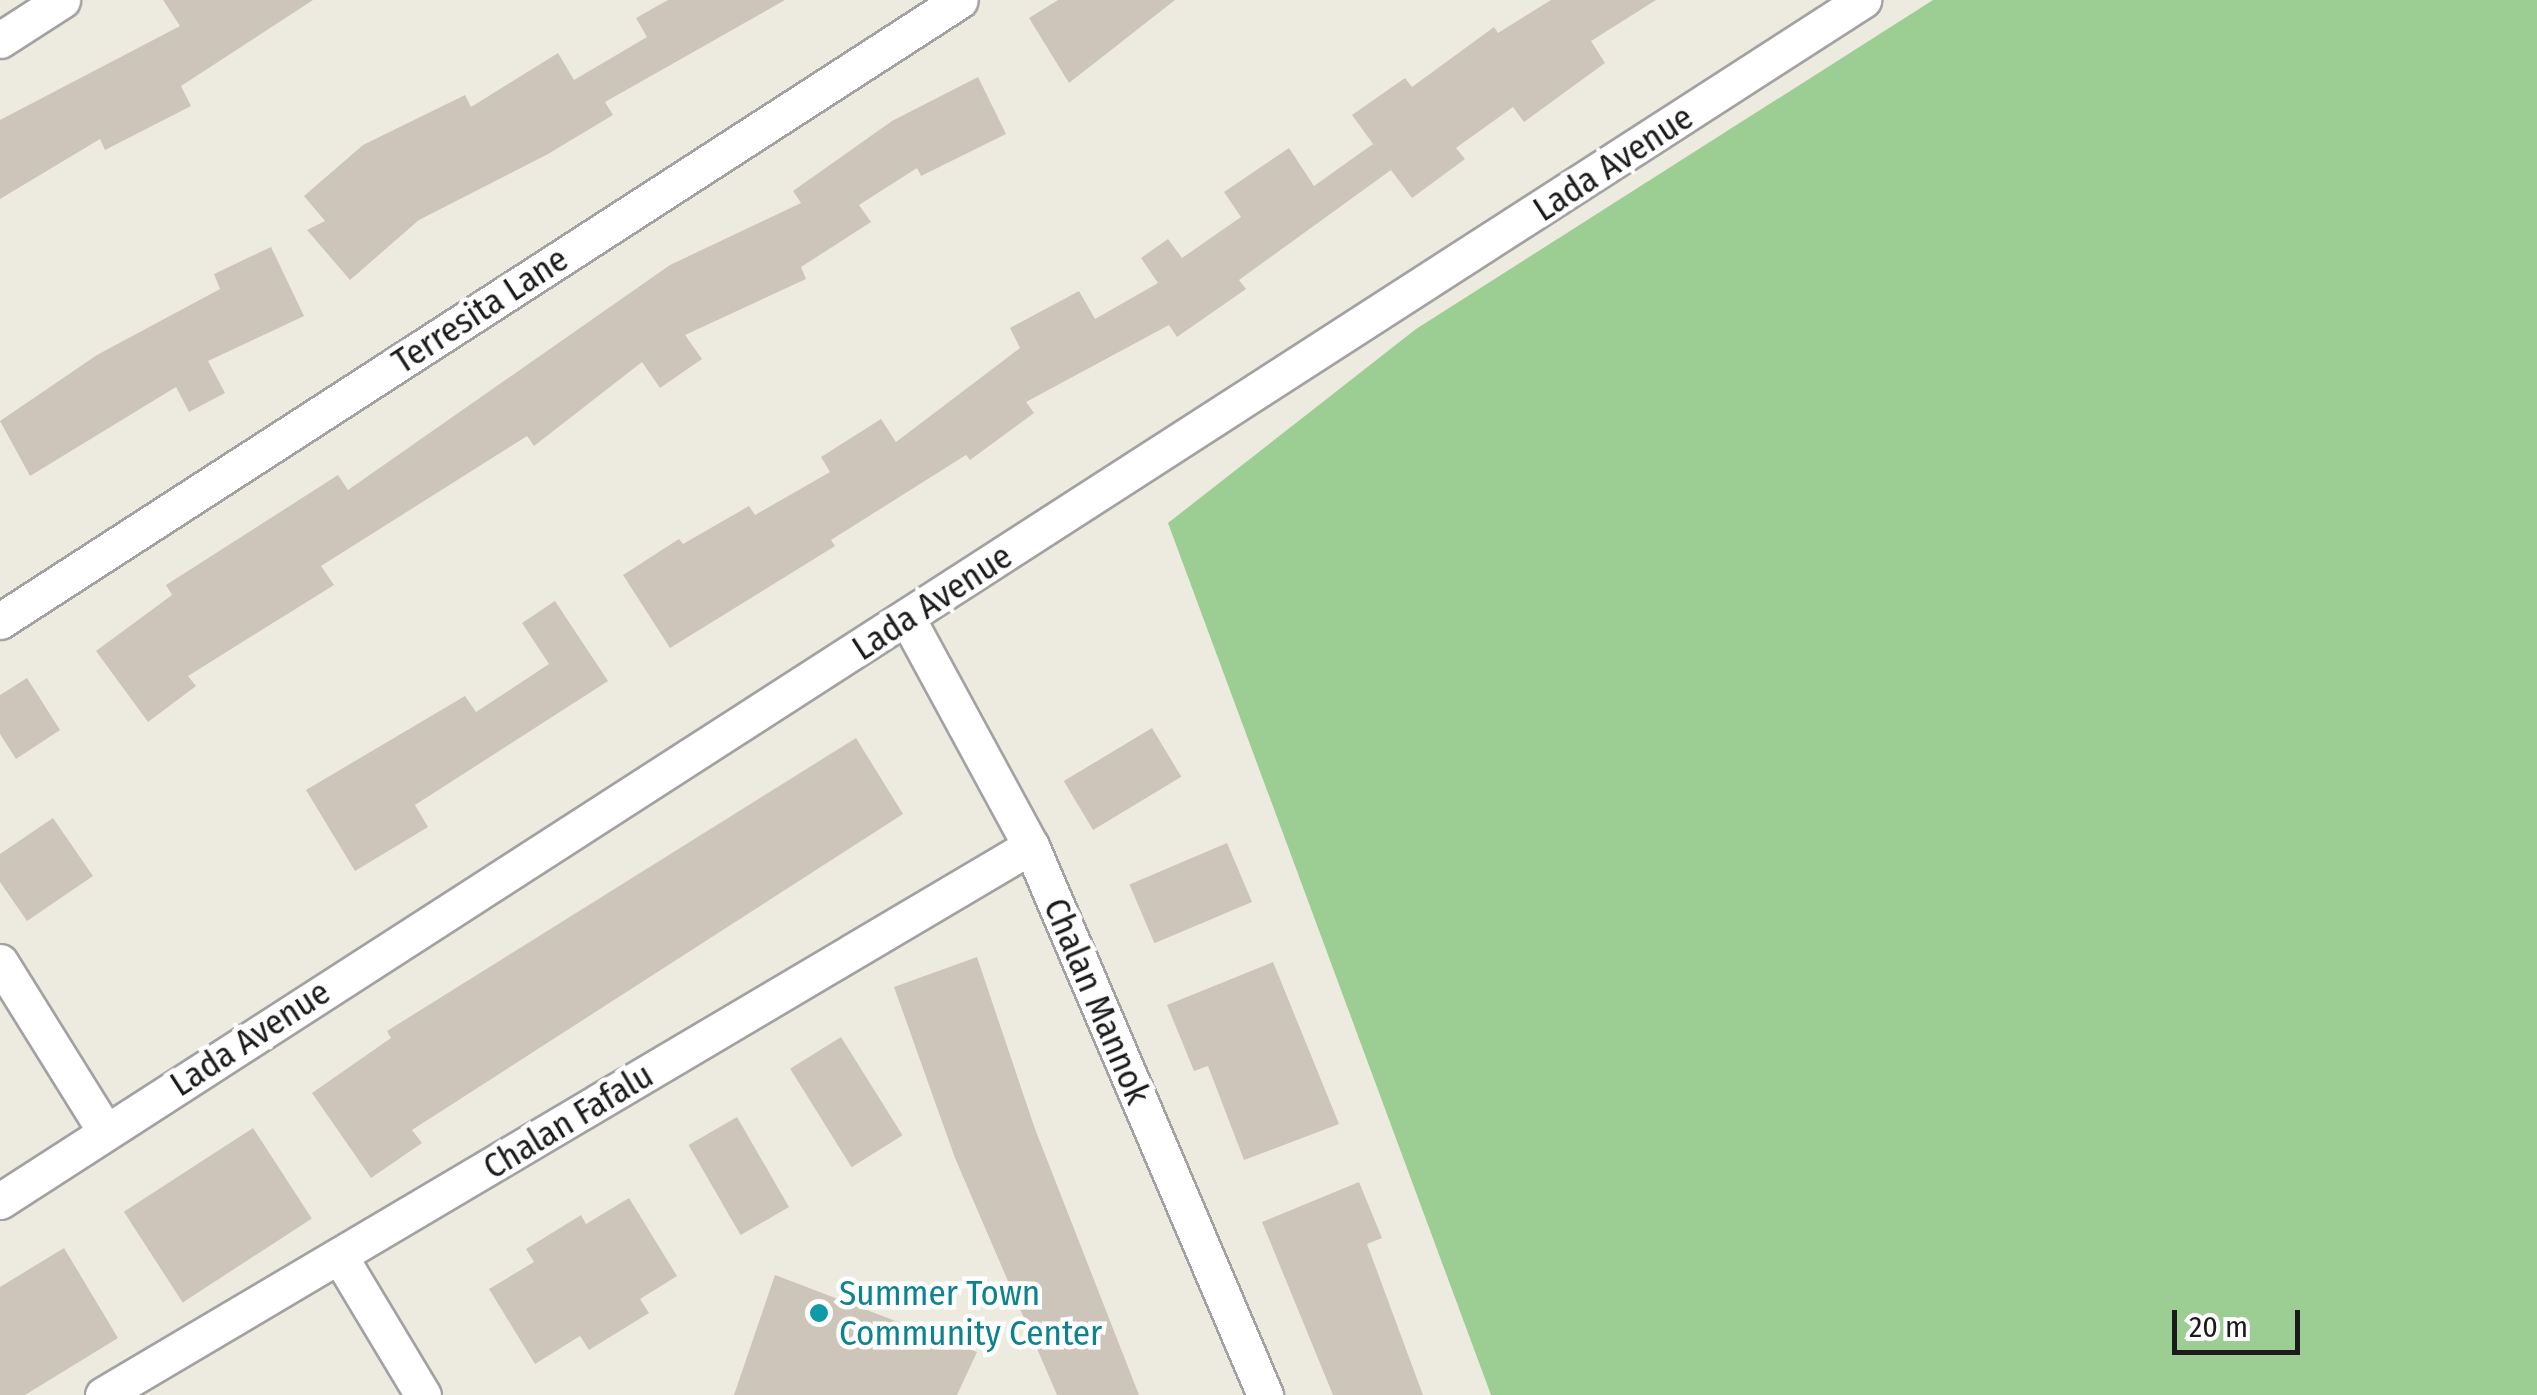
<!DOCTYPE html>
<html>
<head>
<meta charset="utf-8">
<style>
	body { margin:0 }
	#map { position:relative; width:2537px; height:1395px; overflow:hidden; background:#edebe0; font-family:"Fira Sans Condensed",sans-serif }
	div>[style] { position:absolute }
	.forest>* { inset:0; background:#9cce93 }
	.building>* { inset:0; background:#cdc5b9; transform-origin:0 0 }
	.roads { filter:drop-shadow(2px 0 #a2a2a2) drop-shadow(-2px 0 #a2a2a2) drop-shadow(0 2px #a2a2a2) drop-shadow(0 -2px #a2a2a2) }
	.minor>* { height:35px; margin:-17.5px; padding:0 17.5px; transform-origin:17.5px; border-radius:17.5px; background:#fff }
	.dots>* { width:28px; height:28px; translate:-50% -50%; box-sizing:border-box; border:5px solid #fff; border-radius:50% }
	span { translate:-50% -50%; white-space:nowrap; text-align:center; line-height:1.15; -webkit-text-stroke:9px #fff; paint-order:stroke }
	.street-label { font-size:35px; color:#1b1b1b }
	.culture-label { font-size:35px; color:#0d838f }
	.left { translate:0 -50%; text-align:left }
	.scale { position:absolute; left:2172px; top:1310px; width:128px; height:45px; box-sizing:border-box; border:5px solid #1b1b1b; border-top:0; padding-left:12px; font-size:30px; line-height:35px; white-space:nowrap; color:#1b1b1b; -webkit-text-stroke:8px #fff; paint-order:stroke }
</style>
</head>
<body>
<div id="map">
	<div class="forest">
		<div style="clip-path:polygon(1933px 0,2537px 0,2537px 1395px,1491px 1395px,1168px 523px,1416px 329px)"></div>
	</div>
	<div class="building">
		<div style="clip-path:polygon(163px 0,313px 0,181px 86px,191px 106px,105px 150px,100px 139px,0 199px,0 120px,180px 26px)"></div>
		<div style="clip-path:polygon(668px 0,785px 0,605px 102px,613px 115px,548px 154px,419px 220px,350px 280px,307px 230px,325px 221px,304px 196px,363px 145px,465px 95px,471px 107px,558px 53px,574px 80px,647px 37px,636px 18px)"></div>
		<div style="clip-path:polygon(1058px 0,1175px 0,1069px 83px,1029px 18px)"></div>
		<div style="clip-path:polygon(1551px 0,1656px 0,1591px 41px,1605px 63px,1524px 122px,1513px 107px,1456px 148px,1465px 159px,1412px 198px,1391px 170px,1239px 280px,1246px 289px,1177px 337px,1169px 325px,1026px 402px,1034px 413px,970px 460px,966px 455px,831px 540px,835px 546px,670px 648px,623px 575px,679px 539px,683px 544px,749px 506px,755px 515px,830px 472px,821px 457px,881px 419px,896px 442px,1020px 348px,1010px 328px,1079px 291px,1095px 319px,1158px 283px,1141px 258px,1168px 239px,1182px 258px,1241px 217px,1224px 192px,1289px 148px,1314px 186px,1373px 144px,1352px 115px,1405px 78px,1412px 87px,1494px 27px,1498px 33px)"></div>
		<div style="clip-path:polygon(978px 77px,1006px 134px,921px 176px,917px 168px,859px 205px,871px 222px,801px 267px,806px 279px,685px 335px,702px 359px,660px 388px,642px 362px,534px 446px,527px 436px,321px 566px,334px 585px,188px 676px,196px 686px,148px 722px,96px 651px,172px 595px,166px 585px,338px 475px,348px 490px,670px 265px,801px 203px,793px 191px,892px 121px)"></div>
		<div style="clip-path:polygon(271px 247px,304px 316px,208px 361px,225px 393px,189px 412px,176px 387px,30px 476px,0 421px,97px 355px,220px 289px,214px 274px)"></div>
		<div style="clip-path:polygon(555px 601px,608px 681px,415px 805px,428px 827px,355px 871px,306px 790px,465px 696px,476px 712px,549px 664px,522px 623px)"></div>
		<div style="clip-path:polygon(27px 678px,60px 730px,16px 759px,0 734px,0 695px)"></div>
		<div style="left:1152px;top:728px;width:57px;height:103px;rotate:59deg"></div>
		<div style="clip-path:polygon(856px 738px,903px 814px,412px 1130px,422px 1143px,371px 1178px,312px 1093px,391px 1038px,387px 1031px)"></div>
		<div style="clip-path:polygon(53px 818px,93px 876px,27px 921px,0 882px,0 854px)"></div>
		<div style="left:1227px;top:843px;width:64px;height:106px;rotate:67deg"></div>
		<div style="clip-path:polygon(977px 957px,1035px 1129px,1139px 1395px,1057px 1395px,955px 1158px,894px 987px)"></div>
		<div style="clip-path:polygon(1273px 962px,1339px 1124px,1244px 1160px,1208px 1066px,1194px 1071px,1167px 1005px)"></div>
		<div style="left:841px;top:1037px;width:116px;height:60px;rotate:58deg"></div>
		<div style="left:737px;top:1117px;width:104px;height:56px;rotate:60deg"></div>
		<div style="left:253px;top:1128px;width:108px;height:154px;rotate:57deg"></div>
		<div style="clip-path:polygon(1359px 1182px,1382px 1238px,1367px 1244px,1423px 1395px,1333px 1395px,1262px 1222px)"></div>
		<div style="clip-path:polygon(629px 1198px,677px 1276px,640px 1299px,649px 1313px,589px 1350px,580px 1336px,535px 1364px,489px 1289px,534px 1262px,526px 1249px,581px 1215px,586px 1224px)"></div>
		<div style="clip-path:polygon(64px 1248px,118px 1338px,25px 1395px,0 1395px,0 1287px)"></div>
		<div style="clip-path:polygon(775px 1275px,977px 1352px,957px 1395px,734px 1395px)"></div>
	</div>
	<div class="roads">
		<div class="minor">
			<div style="left:0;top:40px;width:74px;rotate:-32.8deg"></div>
			<div style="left:907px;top:618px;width:260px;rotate:61.5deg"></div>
			<div style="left:1031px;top:846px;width:597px;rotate:66.91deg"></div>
			<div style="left:0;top:621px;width:1143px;rotate:-32.9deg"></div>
			<div style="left:0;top:962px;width:199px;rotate:58.1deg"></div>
			<div style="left:0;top:1201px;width:2217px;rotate:-32.81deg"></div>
			<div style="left:340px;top:1257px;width:161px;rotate:59deg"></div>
			<div style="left:103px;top:1395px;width:1078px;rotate:-30.61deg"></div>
		</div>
	</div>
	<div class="dots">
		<div style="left:819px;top:1313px;background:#0f9aa8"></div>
	</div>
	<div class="street-label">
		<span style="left:1613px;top:163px;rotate:-33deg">Lada Avenue</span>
		<span style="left:480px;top:310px;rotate:-33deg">Terresita Lane</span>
		<span style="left:932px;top:602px;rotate:-33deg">Lada Avenue</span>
		<span style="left:1097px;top:1001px;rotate:67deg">Chalan Mannok</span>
		<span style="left:250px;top:1038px;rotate:-33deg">Lada Avenue</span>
		<span style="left:568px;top:1121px;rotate:-31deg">Chalan Fafalu</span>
	</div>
	<div class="culture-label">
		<span class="left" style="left:839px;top:1313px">Summer Town<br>Community Center</span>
	</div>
	<div class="scale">20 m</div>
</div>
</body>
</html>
